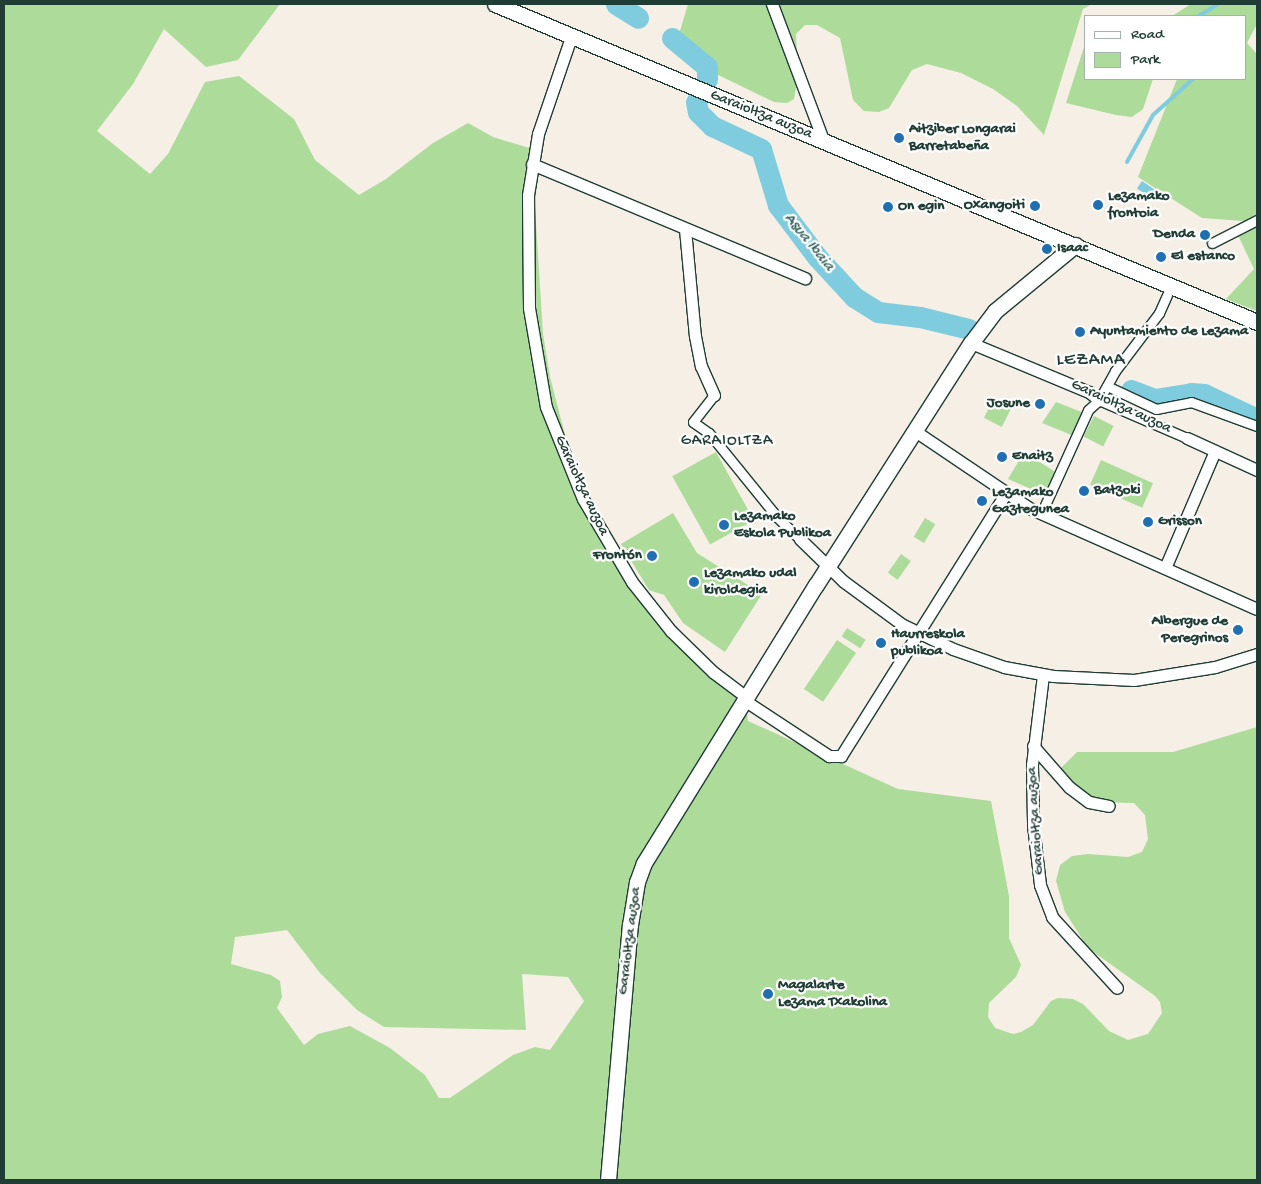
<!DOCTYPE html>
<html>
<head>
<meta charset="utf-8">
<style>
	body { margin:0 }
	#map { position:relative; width:1261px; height:1184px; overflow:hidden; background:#f5efe6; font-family:"Gochi Hand",sans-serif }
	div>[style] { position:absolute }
	.green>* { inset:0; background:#addb9a; transform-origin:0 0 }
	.water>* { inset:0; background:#7fccde; transform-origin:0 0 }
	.stream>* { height:4px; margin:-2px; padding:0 2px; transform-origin:2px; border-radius:2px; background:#7fccde }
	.river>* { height:21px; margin:-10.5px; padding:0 10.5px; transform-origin:10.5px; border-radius:10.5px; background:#7fccde }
	.roads { filter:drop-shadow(1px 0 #1f3d34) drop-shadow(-1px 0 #1f3d34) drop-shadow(0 1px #1f3d34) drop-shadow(0 -1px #1f3d34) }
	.pedestrian>* { height:9px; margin:-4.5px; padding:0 4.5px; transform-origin:4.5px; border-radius:4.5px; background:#fff }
	.minor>* { height:11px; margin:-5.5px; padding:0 5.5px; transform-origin:5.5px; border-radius:5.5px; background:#fff }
	.tertiary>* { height:15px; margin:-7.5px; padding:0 7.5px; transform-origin:7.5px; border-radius:7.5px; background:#fff }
	.dots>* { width:14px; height:14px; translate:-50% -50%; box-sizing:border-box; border:2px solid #fff; border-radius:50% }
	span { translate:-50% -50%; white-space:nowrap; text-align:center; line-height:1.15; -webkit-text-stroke:4.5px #fff; paint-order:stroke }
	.street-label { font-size:15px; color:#1f3d34 }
	.poi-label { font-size:15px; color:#1f3d34; font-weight:700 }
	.left { translate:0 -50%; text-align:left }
	.right { translate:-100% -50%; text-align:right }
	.water-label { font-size:16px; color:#37615e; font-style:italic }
	.neighbourhood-label { font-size:16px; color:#1f3d34; letter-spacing:1px }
	.quarter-label { font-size:18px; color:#1f3d34; letter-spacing:1px }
	.frame { position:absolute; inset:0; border:5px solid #1f3d34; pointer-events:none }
	.legend { position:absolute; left:1084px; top:15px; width:162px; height:65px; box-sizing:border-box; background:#fff; border:1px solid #a5b1ae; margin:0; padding:6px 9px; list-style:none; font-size:15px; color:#1f3d34 }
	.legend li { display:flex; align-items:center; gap:10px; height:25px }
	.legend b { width:25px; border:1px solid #a5b1ae }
</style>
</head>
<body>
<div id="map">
	<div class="green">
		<div style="clip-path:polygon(evenodd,4px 4px,280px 4px,238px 60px,206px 67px,164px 29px,133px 84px,97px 131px,150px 174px,168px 154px,205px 82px,239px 76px,294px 119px,315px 160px,359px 195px,386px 179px,433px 143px,468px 123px,493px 137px,539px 151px,535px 208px,543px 334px,550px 377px,579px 489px,652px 615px,676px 644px,744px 692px,748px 721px,898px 789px,991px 801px,1009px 896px,1009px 938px,1021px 965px,1016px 977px,989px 1003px,988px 1017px,995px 1028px,1013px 1034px,1021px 1032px,1033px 1025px,1051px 1001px,1058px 998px,1073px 999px,1083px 1004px,1109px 1031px,1128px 1040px,1148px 1034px,1162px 1013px,1160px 1002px,1155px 996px,1088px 948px,1065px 912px,1056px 881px,1060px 865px,1072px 856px,1088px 854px,1128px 857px,1142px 852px,1148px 839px,1145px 815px,1134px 803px,1092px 802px,1072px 795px,1051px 778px,1077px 752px,1173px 752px,1257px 727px,1257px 1180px,4px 1180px,4px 4px,287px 930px,320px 973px,357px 1010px,384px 1027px,526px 1030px,522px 974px,568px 977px,584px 1001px,550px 1050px,535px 1047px,513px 1055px,450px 1098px,439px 1098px,425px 1075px,390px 1048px,350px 1026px,318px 1034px,304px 1045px,277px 1008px,282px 997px,280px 981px,271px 975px,231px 964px,235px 937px,287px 930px)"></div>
		<div style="clip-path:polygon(688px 4px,1092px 4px,1083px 9px,1044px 135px,1017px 106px,993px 89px,961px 73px,927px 64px,912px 70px,889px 108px,879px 112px,864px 111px,853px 100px,840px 38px,817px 25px,805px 25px,796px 34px,798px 78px,794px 99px,787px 103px,774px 102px,712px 72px,707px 64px,677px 41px)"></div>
		<div style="clip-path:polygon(1191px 4px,1257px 4px,1257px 24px,1247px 43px,1257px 54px,1257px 222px,1202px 218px,1138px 177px,1177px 79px,1245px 79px,1245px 16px,1172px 16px)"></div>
		<div style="clip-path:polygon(1085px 44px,1085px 79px,1153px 79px,1143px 109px,1132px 117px,1116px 115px,1066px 103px)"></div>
		<div style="clip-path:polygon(1257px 224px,1257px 311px,1226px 299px,1254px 269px,1237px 233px)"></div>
		<div style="left:993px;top:400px;width:20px;height:20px;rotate:27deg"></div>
		<div style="clip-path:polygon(1056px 402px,1084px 413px,1074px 436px,1042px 423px)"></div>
		<div style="left:1094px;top:416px;width:22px;height:23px;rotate:27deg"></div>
		<div style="left:716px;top:452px;width:78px;height:50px;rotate:61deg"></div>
		<div style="clip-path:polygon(1024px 452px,1057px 473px,1047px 496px,1008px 479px)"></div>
		<div style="left:1101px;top:460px;width:57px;height:27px;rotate:24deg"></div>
		<div style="clip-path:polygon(673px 513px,697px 553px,762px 594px,725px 652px,683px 623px,664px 595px,649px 590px,621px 544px)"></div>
		<div style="left:925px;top:518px;width:12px;height:22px;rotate:31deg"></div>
		<div style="left:901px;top:554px;width:12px;height:23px;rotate:35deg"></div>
		<div style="left:847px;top:628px;width:22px;height:10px;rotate:32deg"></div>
		<div style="left:837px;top:640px;width:23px;height:59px;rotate:34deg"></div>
	</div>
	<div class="water">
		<div style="left:1142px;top:181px;width:18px;height:9px;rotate:34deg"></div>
	</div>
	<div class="stream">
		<div style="left:1199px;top:16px;width:22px;rotate:-32deg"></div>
		<div style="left:1127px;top:162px;width:54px;rotate:-61deg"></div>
		<div style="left:1153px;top:115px;width:54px;rotate:-42deg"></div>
	</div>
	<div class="river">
		<div style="left:616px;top:4px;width:26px;rotate:32deg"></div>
		<div style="left:672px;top:38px;width:45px;rotate:39.6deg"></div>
		<div style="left:707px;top:67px;width:12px;rotate:90deg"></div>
		<div style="left:696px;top:102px;width:10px;rotate:79deg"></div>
		<div style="left:698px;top:112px;width:20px;rotate:45deg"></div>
		<div style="left:712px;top:126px;width:54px;rotate:25.1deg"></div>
		<div style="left:761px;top:149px;width:59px;rotate:73.1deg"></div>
		<div style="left:778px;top:205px;width:66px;rotate:53deg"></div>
		<div style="left:818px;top:258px;width:53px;rotate:47.3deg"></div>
		<div style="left:854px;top:297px;width:28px;rotate:32deg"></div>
		<div style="left:878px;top:312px;width:42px;rotate:6.8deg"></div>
		<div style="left:920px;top:317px;width:50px;rotate:13.8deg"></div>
		<div style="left:1131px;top:390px;width:26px;rotate:21deg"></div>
		<div style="left:1155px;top:399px;width:36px;rotate:-9deg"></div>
		<div style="left:1191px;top:393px;width:13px;rotate:4deg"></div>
		<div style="left:1204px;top:394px;width:59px;rotate:25.3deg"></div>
	</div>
	<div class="roads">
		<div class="pedestrian">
			<div style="left:1212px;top:243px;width:51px;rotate:-27.1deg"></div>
			<div style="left:1107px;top:386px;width:54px;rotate:25.1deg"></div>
			<div style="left:1156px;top:409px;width:36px;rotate:-11deg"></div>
			<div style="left:1191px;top:402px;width:70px;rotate:20deg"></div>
			<div style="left:714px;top:395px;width:34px;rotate:128deg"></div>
			<div style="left:693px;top:422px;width:19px;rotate:35deg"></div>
			<div style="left:709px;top:433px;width:108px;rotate:51deg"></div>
			<div style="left:777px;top:517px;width:32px;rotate:44deg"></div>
			<div style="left:1099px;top:400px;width:96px;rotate:23.4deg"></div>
			<div style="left:1045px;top:505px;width:104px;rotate:-65.6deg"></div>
			<div style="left:1088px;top:410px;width:15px;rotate:-42deg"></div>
			<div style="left:1099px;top:400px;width:33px;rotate:-61deg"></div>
			<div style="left:1115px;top:371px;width:73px;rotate:-52.8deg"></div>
			<div style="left:1159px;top:313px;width:20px;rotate:-66deg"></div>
		</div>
		<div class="minor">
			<div style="left:772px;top:4px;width:145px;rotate:69.4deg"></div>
			<div style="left:571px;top:37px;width:102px;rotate:108.8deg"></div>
			<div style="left:538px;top:134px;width:62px;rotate:99.3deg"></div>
			<div style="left:528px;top:195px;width:113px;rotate:89.5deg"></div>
			<div style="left:529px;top:308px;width:100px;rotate:80.3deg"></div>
			<div style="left:546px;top:407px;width:99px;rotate:68.1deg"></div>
			<div style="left:583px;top:499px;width:96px;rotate:59.4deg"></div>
			<div style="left:632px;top:582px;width:63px;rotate:51.5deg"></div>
			<div style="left:671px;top:631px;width:59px;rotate:44.3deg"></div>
			<div style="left:713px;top:672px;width:41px;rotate:37.1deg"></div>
			<div style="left:532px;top:164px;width:296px;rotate:22.7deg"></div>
			<div style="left:685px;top:229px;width:107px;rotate:84.7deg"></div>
			<div style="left:695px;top:336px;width:31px;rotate:79deg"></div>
			<div style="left:701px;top:366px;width:32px;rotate:66deg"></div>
			<div style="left:971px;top:343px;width:128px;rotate:22.6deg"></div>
			<div style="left:1089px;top:392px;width:13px;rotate:39deg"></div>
			<div style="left:915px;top:431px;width:138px;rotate:34deg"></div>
			<div style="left:1029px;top:508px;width:249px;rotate:23.9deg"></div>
			<div style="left:1187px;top:438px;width:77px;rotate:24.6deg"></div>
			<div style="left:800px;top:539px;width:60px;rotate:44.3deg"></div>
			<div style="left:843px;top:581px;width:74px;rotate:36.3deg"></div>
			<div style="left:903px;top:625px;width:55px;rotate:25.6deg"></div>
			<div style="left:953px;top:649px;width:54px;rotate:19.4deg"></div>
			<div style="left:1004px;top:667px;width:50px;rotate:10.4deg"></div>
			<div style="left:1053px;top:676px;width:81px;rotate:2.8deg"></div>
			<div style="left:1134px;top:680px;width:82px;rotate:-9.1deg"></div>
			<div style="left:1215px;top:667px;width:44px;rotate:-17.2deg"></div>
			<div style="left:1165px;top:568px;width:127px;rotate:-66.9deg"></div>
			<div style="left:1043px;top:675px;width:91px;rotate:97deg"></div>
			<div style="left:1032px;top:765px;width:60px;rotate:89deg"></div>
			<div style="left:1033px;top:825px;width:60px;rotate:83.3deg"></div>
			<div style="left:1040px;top:885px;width:34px;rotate:69deg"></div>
			<div style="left:1052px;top:917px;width:96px;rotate:47.5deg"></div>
			<div style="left:744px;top:700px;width:102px;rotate:33.4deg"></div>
			<div style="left:829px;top:756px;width:12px"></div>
			<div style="left:841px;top:756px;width:308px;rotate:-57.9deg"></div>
			<div style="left:1033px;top:746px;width:55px;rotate:48.7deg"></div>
			<div style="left:1069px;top:787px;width:25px;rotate:37deg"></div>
			<div style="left:1089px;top:802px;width:20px;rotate:11deg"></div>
		</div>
		<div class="tertiary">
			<div style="left:495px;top:4px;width:826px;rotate:22.65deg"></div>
			<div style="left:608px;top:1180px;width:256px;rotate:-85.1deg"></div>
			<div style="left:630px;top:925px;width:44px;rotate:-80.8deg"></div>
			<div style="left:637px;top:882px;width:20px;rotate:-70deg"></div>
			<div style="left:644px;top:863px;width:327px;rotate:-58.3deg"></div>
			<div style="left:816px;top:585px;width:287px;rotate:-57.4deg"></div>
			<div style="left:971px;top:343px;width:40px;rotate:-53deg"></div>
			<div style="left:995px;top:311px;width:104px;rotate:-39.5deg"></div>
		</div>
	</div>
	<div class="dots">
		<div style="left:899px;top:138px;background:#1f6fb2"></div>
		<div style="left:1098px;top:205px;background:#1f6fb2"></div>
		<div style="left:1035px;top:206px;background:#1f6fb2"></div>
		<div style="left:888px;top:207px;background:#1f6fb2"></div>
		<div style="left:1205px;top:235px;background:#1f6fb2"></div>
		<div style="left:1047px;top:249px;background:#1f6fb2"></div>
		<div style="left:1161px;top:257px;background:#1f6fb2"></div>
		<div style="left:1080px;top:332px;background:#1f6fb2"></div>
		<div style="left:1040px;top:404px;background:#1f6fb2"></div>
		<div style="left:1002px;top:457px;background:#1f6fb2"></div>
		<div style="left:1084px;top:491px;background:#1f6fb2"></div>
		<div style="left:982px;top:501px;background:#1f6fb2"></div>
		<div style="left:1148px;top:522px;background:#1f6fb2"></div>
		<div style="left:724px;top:525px;background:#1f6fb2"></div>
		<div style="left:652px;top:556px;background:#1f6fb2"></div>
		<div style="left:694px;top:582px;background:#1f6fb2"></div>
		<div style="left:1238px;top:630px;background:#1f6fb2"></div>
		<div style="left:881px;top:643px;background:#1f6fb2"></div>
		<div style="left:768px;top:994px;background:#1f6fb2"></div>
	</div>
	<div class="street-label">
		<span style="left:761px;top:115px;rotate:22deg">Garaioltza auzoa</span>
		<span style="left:1121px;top:407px;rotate:25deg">Garaioltza auzoa</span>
		<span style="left:581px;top:486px;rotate:65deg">Garaioltza auzoa</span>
		<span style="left:1036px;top:821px;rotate:-94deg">Garaioltza auzoa</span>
		<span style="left:630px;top:941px;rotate:-83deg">Garaioltza auzoa</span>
	</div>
	<div class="poi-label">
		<span class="left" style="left:909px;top:138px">Aitziber Longarai<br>Barretabeña</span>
		<span class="left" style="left:1108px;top:205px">Lezamako<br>frontoia</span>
		<span class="right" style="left:1025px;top:206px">Oxangoiti</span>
		<span class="left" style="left:898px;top:207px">On egin</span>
		<span class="right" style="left:1195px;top:235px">Denda</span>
		<span class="left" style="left:1057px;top:249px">Isaac</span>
		<span class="left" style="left:1171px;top:257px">El estanco</span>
		<span class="left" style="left:1090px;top:332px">Ayuntamiento de Lezama</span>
		<span class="right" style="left:1030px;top:404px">Josune</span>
		<span class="left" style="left:1012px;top:457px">Enaitz</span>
		<span class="left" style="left:1094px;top:491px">Batzoki</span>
		<span class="left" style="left:992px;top:501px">Lezamako<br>Gaztegunea</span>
		<span class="left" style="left:734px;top:525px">Lezamako<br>Eskola Publikoa</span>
		<span class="left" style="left:1158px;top:522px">Grisson</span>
		<span class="right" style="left:642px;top:556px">Frontón</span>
		<span class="left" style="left:704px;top:582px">Lezamako udal<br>kiroldegia</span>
		<span class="right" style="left:1228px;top:630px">Albergue de<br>Peregrinos</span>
		<span class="left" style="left:891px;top:643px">Haurreskola<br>publikoa</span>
		<span class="left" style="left:778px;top:994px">Magalarte<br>Lezama Txakolina</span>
	</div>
	<div class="water-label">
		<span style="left:808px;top:243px;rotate:51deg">Asua Ibaia</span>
	</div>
	<div class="neighbourhood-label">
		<span style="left:727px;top:442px">GARAIOLTZA</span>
	</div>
	<div class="quarter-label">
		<span style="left:1091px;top:361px">LEZAMA</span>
	</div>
	<div class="frame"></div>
	<ul class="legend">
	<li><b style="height:6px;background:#fff"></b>Road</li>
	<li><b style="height:14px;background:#addb9a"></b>Park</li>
	</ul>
</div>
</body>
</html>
